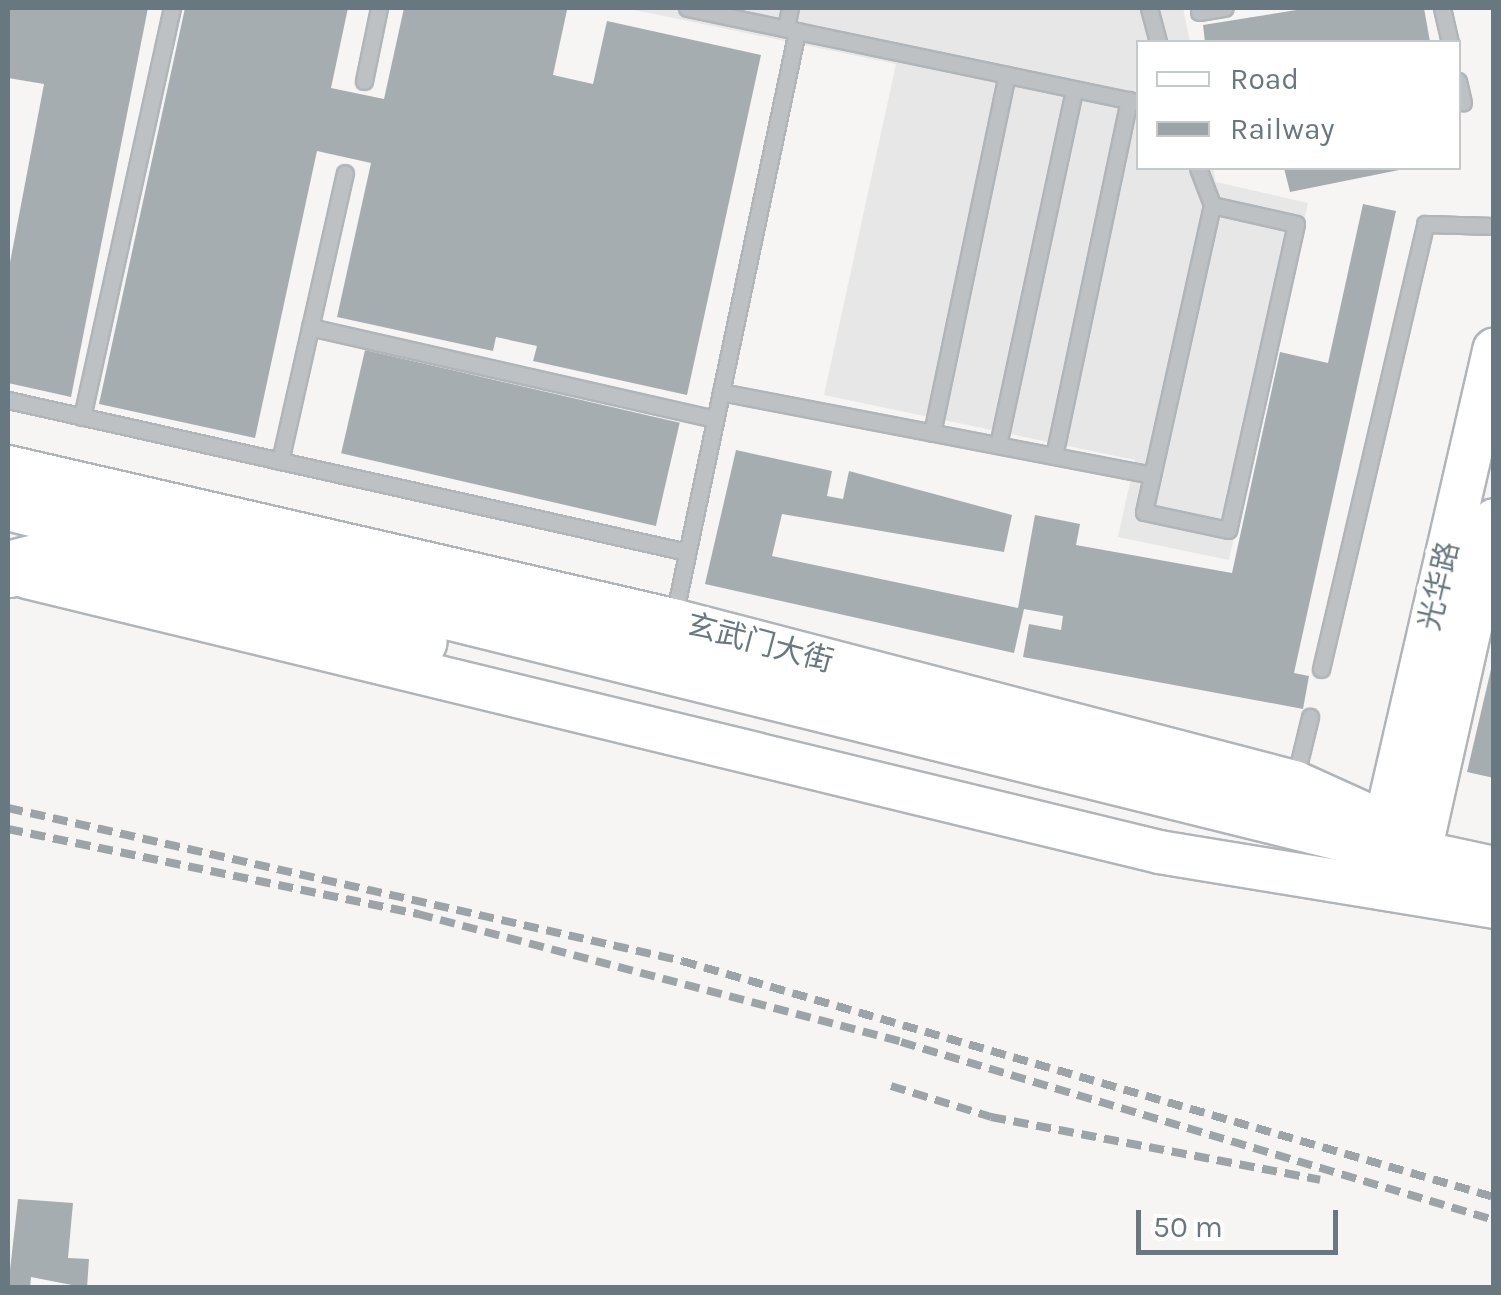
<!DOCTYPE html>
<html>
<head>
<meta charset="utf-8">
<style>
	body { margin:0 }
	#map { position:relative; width:1501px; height:1295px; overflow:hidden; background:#f6f5f3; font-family:Karla,"Noto Sans SC",sans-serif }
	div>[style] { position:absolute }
	.built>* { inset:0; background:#e6e7e6 }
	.building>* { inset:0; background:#a5adb1; transform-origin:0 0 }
	.roads { filter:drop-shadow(2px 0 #b0b5b9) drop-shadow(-2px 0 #b0b5b9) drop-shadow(0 2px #b0b5b9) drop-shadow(0 -2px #b0b5b9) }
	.lane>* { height:15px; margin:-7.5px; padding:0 7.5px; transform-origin:7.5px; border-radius:7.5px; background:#bdc1c4 }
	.secondary>* { height:42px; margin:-21px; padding:0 21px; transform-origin:21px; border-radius:21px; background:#fff }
	.highway>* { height:55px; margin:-27.5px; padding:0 27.5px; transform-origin:27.5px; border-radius:27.5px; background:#fff }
	.rail>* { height:8px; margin-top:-4px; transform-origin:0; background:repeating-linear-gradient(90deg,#9da4a8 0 15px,transparent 0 23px) }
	span { translate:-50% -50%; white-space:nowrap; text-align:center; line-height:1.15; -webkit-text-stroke:10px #fff; paint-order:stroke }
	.street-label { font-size:30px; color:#687881 }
	.frame { position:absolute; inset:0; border:10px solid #687881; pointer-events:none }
	.legend { position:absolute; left:1136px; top:40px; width:325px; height:130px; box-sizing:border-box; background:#fff; border:2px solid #c3c9cd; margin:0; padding:12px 18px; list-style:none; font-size:30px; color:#687881 }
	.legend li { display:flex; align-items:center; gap:20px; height:50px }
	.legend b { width:50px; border:2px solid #c3c9cd }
	.scale { position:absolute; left:1136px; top:1210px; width:202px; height:45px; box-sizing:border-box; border:5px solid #687881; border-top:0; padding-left:12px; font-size:30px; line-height:35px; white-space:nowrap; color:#687881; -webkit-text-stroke:8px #fff; paint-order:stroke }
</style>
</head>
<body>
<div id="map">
	<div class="built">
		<div style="clip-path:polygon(625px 8px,1183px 8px,1190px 42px,1138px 42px,1138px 168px,1213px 168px,1216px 182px,1308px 203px,1229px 560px,1118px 537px,1135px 460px,824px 395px,896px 64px)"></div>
	</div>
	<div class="building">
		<div style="clip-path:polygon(8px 8px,148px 8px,71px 397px,8px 383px,8px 273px,44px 84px,8px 78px)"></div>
		<div style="clip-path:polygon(185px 8px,348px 8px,331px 88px,384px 99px,404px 8px,567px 10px,553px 75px,593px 84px,607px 21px,761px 55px,687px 395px,533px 361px,537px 346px,496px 337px,493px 351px,337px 317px,371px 163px,317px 151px,255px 438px,99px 404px)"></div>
		<div style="clip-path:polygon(1309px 8px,1424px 8px,1430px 42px,1205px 42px,1203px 25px)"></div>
		<div style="clip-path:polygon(1284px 168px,1403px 168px,1404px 169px,1290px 192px)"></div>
		<div style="clip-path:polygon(1363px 204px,1396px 211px,1294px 673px,1309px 676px,1303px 709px,1023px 657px,1029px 624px,1061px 630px,1063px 616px,1024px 609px,1014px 653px,705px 584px,736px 450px,832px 471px,827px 496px,843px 499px,849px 471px,1012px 515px,1004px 552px,782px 514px,772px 556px,1018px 608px,1035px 515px,1080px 524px,1076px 545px,1232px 573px,1280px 352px,1328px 363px)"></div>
		<div style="left:365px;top:350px;width:323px;height:106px;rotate:13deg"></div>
		<div style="clip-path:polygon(1492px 665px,1494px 665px,1494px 778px,1467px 772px)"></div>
		<div style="clip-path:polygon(18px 1199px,73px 1203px,68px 1258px,89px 1259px,87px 1288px,31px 1277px,30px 1288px,8px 1288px)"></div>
	</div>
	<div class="roads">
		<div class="lane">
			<div style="left:687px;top:8px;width:461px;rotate:11.8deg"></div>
			<div style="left:1149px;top:8px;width:35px;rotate:75deg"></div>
			<div style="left:1442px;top:8px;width:35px;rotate:77deg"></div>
			<div style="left:1199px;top:12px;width:26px;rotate:-9deg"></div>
			<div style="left:786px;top:28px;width:20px;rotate:-79deg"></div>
			<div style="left:364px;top:81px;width:75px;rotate:-78.4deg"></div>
			<div style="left:1458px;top:81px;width:22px;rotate:77deg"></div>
			<div style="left:1198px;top:168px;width:40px;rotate:69deg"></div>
			<div style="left:1212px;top:205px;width:86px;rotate:12.7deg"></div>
			<div style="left:1296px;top:224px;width:313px;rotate:102.5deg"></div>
			<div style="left:1228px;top:530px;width:86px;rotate:-167.9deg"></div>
			<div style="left:1144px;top:512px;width:314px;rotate:-77.5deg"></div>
			<div style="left:310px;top:327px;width:415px;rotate:12.8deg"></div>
			<div style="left:721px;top:392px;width:439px;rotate:10.9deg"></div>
			<div style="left:8px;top:400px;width:696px;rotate:12.62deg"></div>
			<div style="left:82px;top:417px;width:419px;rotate:-77.6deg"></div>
			<div style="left:932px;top:433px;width:366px;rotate:-78.2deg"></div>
			<div style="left:998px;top:445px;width:364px;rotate:-77.9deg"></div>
			<div style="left:1054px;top:456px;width:364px;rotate:-78.1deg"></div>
			<div style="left:280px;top:461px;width:295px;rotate:-77.3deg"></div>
			<div style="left:674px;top:616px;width:598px;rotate:-78.13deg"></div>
			<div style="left:1321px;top:669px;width:457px;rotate:-76.8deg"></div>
			<div style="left:1425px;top:224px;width:69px;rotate:1.7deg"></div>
			<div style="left:1295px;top:779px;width:64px;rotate:-76.4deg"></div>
		</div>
		<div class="secondary">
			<div style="left:8px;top:467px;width:682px;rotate:12.96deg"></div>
			<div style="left:673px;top:620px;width:642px;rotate:14.62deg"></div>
			<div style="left:1294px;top:782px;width:100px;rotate:24.3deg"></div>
			<div style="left:1385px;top:823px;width:45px;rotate:39.6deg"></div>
			<div style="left:1420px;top:852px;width:76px;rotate:12.2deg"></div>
			<div style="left:27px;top:577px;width:1165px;rotate:13.65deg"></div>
			<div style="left:1159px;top:852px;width:339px;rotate:9.3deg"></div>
			<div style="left:1385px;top:823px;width:486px;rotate:-77deg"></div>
			<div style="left:1420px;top:852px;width:340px;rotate:-77.4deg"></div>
		</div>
		<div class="highway">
			<div style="left:8px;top:502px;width:1455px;rotate:13.92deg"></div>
			<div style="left:8px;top:569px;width:40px;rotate:-14.4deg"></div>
			<div style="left:47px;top:559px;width:79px;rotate:8deg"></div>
			<div style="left:125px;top:570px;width:302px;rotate:13.6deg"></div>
		</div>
	</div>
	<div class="rail">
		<div style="left:8px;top:808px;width:691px;rotate:12.79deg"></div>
		<div style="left:682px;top:961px;width:846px;rotate:16.21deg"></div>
		<div style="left:8px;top:829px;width:419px;rotate:11.7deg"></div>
		<div style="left:418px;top:914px;width:500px;rotate:14.8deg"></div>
		<div style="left:901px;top:1042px;width:619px;rotate:16.71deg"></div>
		<div style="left:891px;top:1086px;width:105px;rotate:17.2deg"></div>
		<div style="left:991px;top:1117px;width:335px;rotate:10.8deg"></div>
	</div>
	<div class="street-label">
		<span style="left:1439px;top:586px;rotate:-77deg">光华路</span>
		<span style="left:760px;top:643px;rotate:15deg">玄武门大街</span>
	</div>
	<div class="frame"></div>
	<ul class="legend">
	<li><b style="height:12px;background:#fff"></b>Road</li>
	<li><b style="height:12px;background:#9da4a8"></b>Railway</li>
	</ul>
	<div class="scale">50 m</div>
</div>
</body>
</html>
